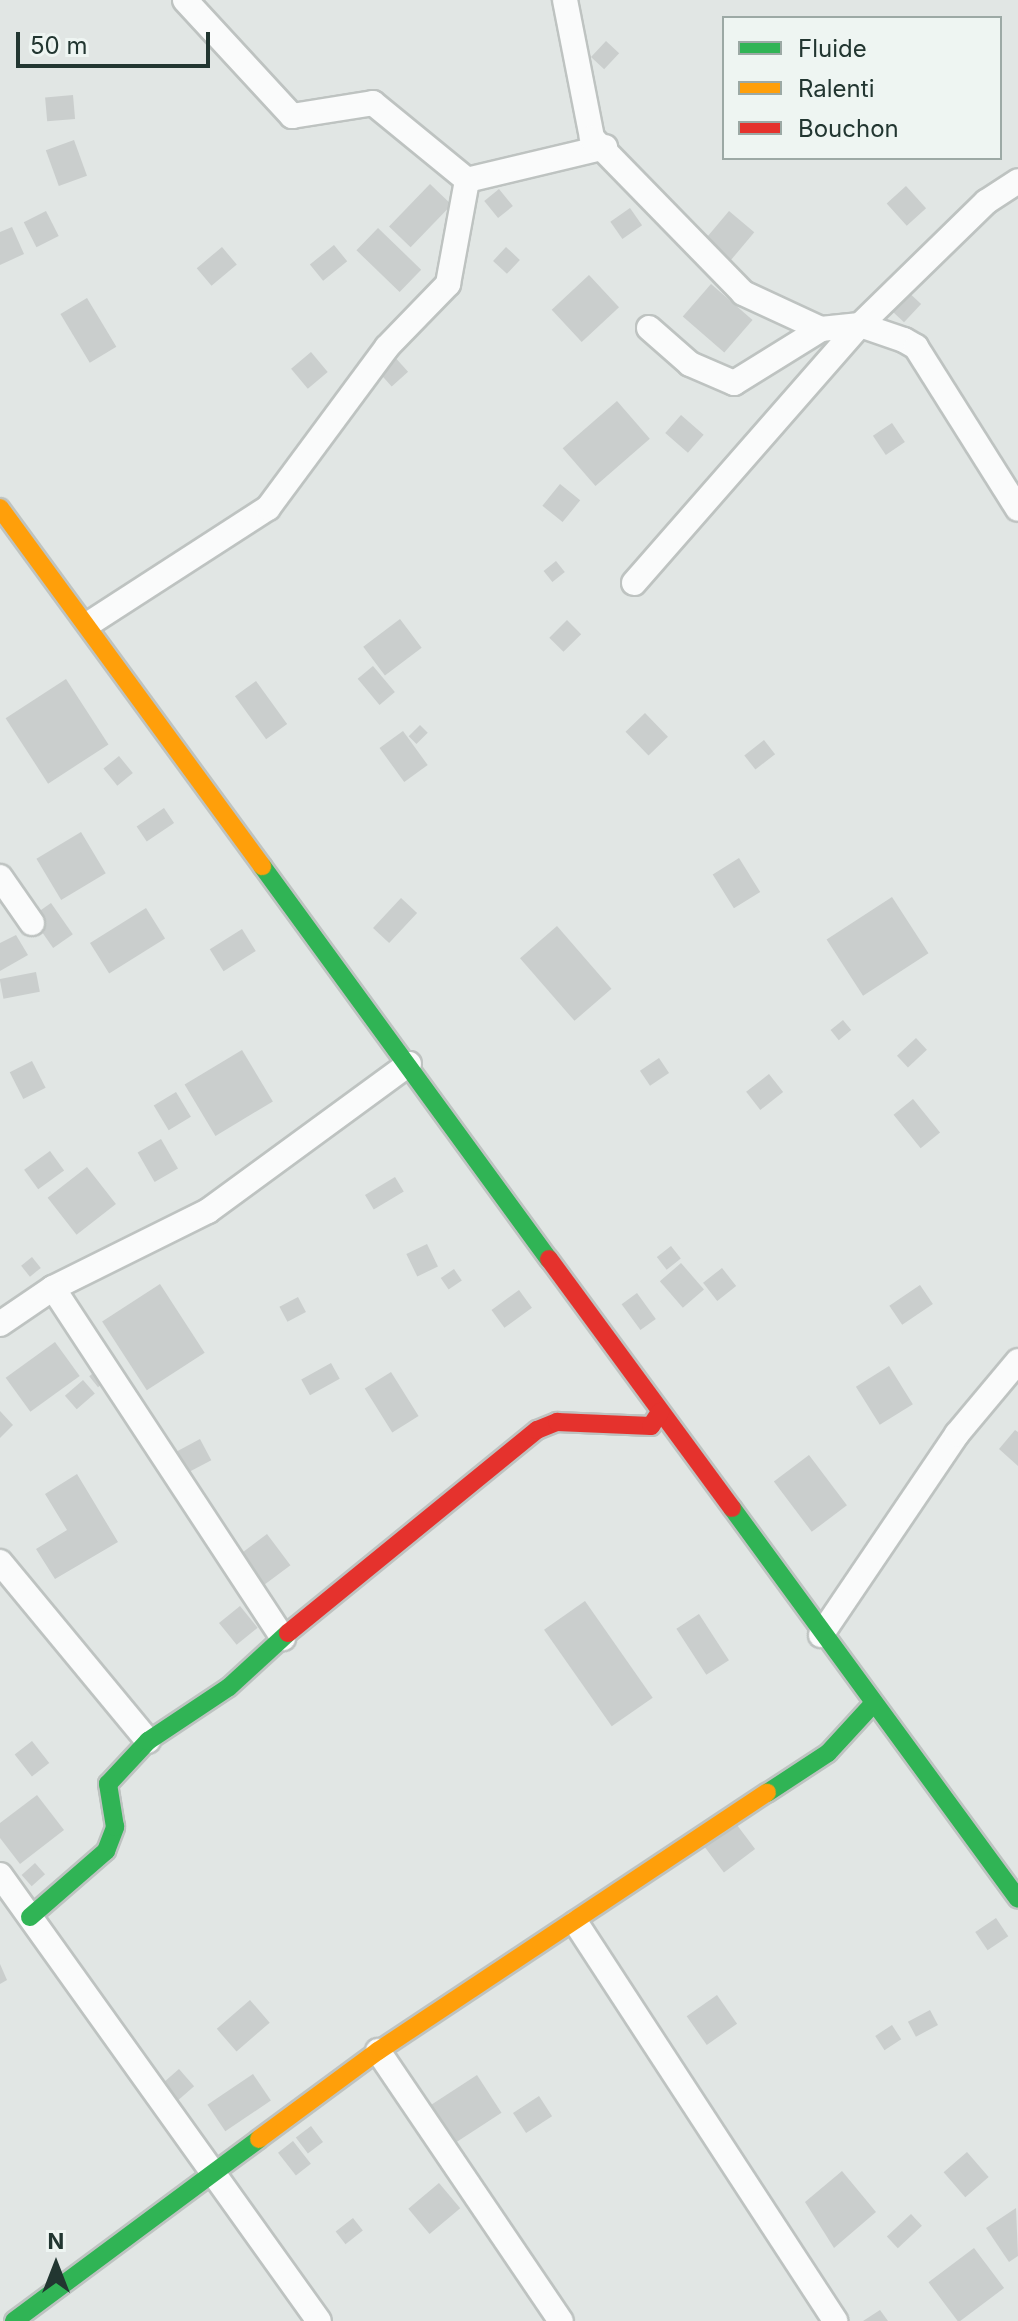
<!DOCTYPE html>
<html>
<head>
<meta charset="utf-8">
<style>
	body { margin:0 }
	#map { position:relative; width:1018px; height:2321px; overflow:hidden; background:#e1e6e4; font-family:Inter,sans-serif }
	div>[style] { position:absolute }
	.building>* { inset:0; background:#cacecd; transform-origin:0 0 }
	.roads { filter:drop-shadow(2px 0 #bec3c1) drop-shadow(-2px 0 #bec3c1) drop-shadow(0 2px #bec3c1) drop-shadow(0 -2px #bec3c1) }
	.street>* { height:24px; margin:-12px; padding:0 12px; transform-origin:12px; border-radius:12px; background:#fafbfb }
	.fast>* { height:18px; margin:-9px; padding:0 9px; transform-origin:9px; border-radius:9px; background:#30b455 }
	.slow>* { height:18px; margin:-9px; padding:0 9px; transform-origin:9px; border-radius:9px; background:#ff9f0a }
	.jam>* { height:18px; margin:-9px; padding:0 9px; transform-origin:9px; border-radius:9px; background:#e5322d }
	span { translate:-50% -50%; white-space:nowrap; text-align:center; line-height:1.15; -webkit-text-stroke:8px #eef5f2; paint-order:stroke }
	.legend { position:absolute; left:722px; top:16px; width:280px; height:144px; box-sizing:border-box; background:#eef5f2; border:2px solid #9ca9a5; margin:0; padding:10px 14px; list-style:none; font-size:24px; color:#223631 }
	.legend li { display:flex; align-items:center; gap:16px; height:40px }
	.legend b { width:40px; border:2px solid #9ca9a5 }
	.north { position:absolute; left:16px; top:2225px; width:80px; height:80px; -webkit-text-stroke:6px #eef5f2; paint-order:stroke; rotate:0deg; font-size:22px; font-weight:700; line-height:32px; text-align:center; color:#223631 }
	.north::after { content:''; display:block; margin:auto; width:28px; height:36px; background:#223631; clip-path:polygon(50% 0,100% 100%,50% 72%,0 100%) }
	.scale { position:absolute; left:16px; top:32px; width:194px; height:36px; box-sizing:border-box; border:4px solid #223631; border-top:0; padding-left:10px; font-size:24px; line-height:28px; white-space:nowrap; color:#223631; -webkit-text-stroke:6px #eef5f2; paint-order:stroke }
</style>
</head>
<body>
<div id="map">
	<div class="building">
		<div style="left:606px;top:41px;width:18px;height:22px;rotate:43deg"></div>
		<div style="left:73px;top:95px;width:24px;height:28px;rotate:85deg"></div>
		<div style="left:74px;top:140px;width:38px;height:30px;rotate:70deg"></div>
		<div style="left:430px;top:184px;width:30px;height:59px;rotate:44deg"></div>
		<div style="left:906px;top:186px;width:30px;height:26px;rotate:48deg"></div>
		<div style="left:499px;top:189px;width:22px;height:19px;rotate:51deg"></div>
		<div style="left:630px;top:208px;width:21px;height:24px;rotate:55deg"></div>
		<div style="left:46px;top:211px;width:28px;height:25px;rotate:63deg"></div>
		<div style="left:729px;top:211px;width:33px;height:38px;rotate:40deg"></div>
		<div style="clip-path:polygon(12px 227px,24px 254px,0 265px,0 232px)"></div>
		<div style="left:378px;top:228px;width:60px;height:31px;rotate:44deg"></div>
		<div style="left:334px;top:245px;width:21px;height:31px;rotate:51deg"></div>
		<div style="left:222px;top:247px;width:23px;height:33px;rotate:50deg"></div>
		<div style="left:506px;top:247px;width:19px;height:19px;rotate:43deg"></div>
		<div style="left:589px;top:275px;width:44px;height:51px;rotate:47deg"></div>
		<div style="left:711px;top:284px;width:55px;height:43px;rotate:41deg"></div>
		<div style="left:905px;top:289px;width:22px;height:25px;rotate:43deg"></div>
		<div style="left:87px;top:298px;width:57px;height:31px;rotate:59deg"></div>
		<div style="left:311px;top:352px;width:26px;height:26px;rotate:50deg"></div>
		<div style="left:392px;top:354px;width:24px;height:22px;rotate:48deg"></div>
		<div style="left:617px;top:401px;width:50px;height:72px;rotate:49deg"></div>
		<div style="left:681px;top:415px;width:30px;height:24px;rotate:41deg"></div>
		<div style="left:892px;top:423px;width:23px;height:23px;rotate:56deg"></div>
		<div style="left:560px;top:484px;width:26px;height:28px;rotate:39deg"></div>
		<div style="left:556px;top:561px;width:14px;height:16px;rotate:51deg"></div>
		<div style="left:400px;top:619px;width:36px;height:46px;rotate:53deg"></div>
		<div style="left:567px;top:620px;width:20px;height:25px;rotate:45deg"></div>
		<div style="left:373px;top:666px;width:34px;height:20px;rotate:50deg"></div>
		<div style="left:66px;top:679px;width:78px;height:72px;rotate:57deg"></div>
		<div style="left:256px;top:681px;width:53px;height:26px;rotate:54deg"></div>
		<div style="left:645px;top:713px;width:33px;height:27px;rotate:46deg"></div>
		<div style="left:420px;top:725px;width:11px;height:16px;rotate:45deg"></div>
		<div style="left:403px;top:731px;width:42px;height:29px;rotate:54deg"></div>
		<div style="left:764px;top:740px;width:18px;height:25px;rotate:52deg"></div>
		<div style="left:119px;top:756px;width:22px;height:20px;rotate:51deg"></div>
		<div style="left:164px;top:808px;width:18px;height:33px;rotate:56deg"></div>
		<div style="left:81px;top:832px;width:48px;height:52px;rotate:59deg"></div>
		<div style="left:739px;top:858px;width:40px;height:31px;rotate:58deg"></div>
		<div style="left:892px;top:897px;width:67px;height:78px;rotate:57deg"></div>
		<div style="left:401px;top:898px;width:22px;height:41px;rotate:43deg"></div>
		<div style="left:51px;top:903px;width:38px;height:24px;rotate:55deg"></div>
		<div style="left:146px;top:908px;width:36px;height:66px;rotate:58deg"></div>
		<div style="left:557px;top:926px;width:83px;height:49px;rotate:49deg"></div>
		<div style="left:242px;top:929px;width:26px;height:38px;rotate:58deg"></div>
		<div style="clip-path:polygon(16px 935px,28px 955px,0 971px,0 943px)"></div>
		<div style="left:36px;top:972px;width:20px;height:37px;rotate:79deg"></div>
		<div style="left:843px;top:1020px;width:13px;height:16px;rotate:51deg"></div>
		<div style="left:916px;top:1038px;width:16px;height:26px;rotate:47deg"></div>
		<div style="left:242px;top:1050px;width:60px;height:67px;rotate:59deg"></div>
		<div style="left:659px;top:1058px;width:18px;height:23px;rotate:56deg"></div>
		<div style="left:32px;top:1061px;width:30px;height:25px;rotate:63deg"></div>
		<div style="left:769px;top:1074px;width:23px;height:29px;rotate:52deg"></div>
		<div style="left:176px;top:1092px;width:29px;height:26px;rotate:59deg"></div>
		<div style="left:913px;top:1099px;width:43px;height:25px;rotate:51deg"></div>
		<div style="left:161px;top:1139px;width:34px;height:27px;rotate:60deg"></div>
		<div style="left:50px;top:1151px;width:24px;height:32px;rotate:54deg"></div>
		<div style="left:87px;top:1167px;width:47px;height:50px;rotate:52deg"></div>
		<div style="left:395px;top:1177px;width:17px;height:35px;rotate:59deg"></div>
		<div style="left:427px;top:1244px;width:25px;height:23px;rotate:64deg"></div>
		<div style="left:671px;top:1246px;width:16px;height:18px;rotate:52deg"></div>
		<div style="left:32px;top:1257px;width:14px;height:14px;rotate:51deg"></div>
		<div style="left:681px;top:1263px;width:35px;height:28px;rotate:49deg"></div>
		<div style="left:722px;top:1268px;width:23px;height:24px;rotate:52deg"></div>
		<div style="left:454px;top:1269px;width:14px;height:16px;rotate:56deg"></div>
		<div style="left:160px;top:1284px;width:82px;height:69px;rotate:57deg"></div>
		<div style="left:920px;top:1285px;width:23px;height:37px;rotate:56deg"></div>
		<div style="left:519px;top:1290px;width:22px;height:34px;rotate:54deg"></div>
		<div style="left:637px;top:1293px;width:32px;height:19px;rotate:54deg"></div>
		<div style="left:298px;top:1297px;width:17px;height:21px;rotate:62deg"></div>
		<div style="left:55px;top:1342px;width:42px;height:61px;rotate:54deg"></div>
		<div style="left:331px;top:1363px;width:18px;height:34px;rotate:61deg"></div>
		<div style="left:889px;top:1366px;width:45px;height:39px;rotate:58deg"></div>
		<div style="left:97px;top:1370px;width:14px;height:10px;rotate:51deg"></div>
		<div style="left:391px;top:1372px;width:52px;height:31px;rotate:58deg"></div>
		<div style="left:83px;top:1380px;width:18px;height:24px;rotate:49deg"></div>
		<div style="clip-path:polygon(0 1411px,13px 1425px,0 1438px)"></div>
		<div style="clip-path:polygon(1015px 1430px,1018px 1432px,1018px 1466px,999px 1449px)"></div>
		<div style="left:200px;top:1439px;width:24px;height:28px;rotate:62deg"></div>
		<div style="left:809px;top:1455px;width:63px;height:44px;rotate:53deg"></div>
		<div style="clip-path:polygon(77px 1474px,118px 1542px,55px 1579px,36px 1549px,67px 1530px,45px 1494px)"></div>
		<div style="left:267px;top:1534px;width:39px;height:39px;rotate:53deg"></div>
		<div style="left:585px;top:1601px;width:118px;height:50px;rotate:55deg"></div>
		<div style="left:240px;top:1606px;width:28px;height:27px;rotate:51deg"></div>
		<div style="left:699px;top:1614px;width:55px;height:27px;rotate:57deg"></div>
		<div style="left:32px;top:1741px;width:28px;height:22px;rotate:52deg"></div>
		<div style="clip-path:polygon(37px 1795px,64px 1830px,20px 1864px,0 1838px,0 1823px)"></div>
		<div style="left:734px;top:1821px;width:35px;height:39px;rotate:53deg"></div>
		<div style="left:35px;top:1863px;width:15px;height:18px;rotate:48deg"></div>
		<div style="left:996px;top:1918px;width:22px;height:25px;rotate:56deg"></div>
		<div style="clip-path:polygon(0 1964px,7px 1980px,0 1984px)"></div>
		<div style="left:717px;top:1995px;width:35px;height:37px;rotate:55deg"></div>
		<div style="left:250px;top:2000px;width:30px;height:44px;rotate:49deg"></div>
		<div style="left:930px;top:2010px;width:17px;height:25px;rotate:62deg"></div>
		<div style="left:892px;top:2025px;width:17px;height:20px;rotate:57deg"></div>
		<div style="left:179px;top:2069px;width:23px;height:25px;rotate:49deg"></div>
		<div style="left:253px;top:2074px;width:32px;height:55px;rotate:56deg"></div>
		<div style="left:477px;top:2075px;width:45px;height:60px;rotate:57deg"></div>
		<div style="left:539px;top:2096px;width:24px;height:31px;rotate:57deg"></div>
		<div style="left:311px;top:2126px;width:20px;height:19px;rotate:53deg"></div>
		<div style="left:293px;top:2141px;width:29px;height:19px;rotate:52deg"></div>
		<div style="left:967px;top:2152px;width:33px;height:31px;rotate:49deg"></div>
		<div style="clip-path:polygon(842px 2171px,876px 2212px,834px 2248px,805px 2202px)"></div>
		<div style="left:439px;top:2183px;width:33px;height:40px;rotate:50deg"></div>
		<div style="clip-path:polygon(1016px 2208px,1018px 2256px,1009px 2262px,986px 2228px)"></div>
		<div style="left:911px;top:2214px;width:16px;height:33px;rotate:47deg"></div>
		<div style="left:353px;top:2218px;width:16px;height:22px;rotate:52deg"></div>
		<div style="left:974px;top:2248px;width:50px;height:57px;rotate:53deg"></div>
		<div style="clip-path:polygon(880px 2310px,888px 2321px,863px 2321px)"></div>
	</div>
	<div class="roads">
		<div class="street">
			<div style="left:185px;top:0;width:158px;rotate:47.3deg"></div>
			<div style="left:292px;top:116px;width:82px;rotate:-9.1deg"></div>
			<div style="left:373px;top:103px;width:122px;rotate:39.3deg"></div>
			<div style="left:467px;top:180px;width:142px;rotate:-13.4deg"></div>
			<div style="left:565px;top:0;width:141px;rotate:78.9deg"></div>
			<div style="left:592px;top:138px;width:216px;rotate:45.7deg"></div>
			<div style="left:743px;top:293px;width:86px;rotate:24.8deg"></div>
			<div style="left:649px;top:328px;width:55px;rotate:41.3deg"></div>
			<div style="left:690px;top:364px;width:48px;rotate:23.4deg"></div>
			<div style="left:734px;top:383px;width:102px;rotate:-31.8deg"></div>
			<div style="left:821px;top:329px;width:39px;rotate:-6deg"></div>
			<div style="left:860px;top:325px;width:46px;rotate:18.8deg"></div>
			<div style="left:904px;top:340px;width:14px;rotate:30deg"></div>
			<div style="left:916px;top:347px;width:191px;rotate:57.8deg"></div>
			<div style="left:634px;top:583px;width:343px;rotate:-48.8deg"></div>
			<div style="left:860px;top:325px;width:176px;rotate:-44.3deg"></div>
			<div style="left:986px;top:202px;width:38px;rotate:-33deg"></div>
			<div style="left:90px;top:623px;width:212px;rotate:-32.9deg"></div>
			<div style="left:268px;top:508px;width:200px;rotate:-53.5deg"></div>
			<div style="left:387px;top:347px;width:88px;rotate:-45.9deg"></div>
			<div style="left:448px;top:284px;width:106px;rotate:-79.6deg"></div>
			<div style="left:0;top:877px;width:56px;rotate:55.2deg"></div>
			<div style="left:53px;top:1288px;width:419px;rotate:56.7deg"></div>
			<div style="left:0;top:1324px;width:64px;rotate:-34.2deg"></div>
			<div style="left:53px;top:1288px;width:173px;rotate:-26.4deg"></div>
			<div style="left:208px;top:1211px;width:249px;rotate:-36.2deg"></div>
			<div style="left:0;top:1562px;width:232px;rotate:50.4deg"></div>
			<div style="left:821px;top:1635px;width:243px;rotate:-55.9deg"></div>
			<div style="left:957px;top:1434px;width:95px;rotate:-50.1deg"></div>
			<div style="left:0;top:1875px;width:548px;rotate:54.43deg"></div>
			<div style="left:576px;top:1923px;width:475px;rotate:56.9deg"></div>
			<div style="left:378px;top:2051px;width:326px;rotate:55.9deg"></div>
		</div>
		<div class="fast">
			<div style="left:262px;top:866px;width:487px;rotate:53.9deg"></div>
			<div style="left:732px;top:1508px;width:484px;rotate:53.8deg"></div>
			<div style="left:767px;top:1793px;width:73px;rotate:-33.3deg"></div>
			<div style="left:828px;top:1753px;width:67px;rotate:-47.4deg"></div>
			<div style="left:30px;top:1917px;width:101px;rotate:-41deg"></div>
			<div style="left:106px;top:1851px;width:26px;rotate:-69deg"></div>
			<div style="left:115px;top:1827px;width:44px;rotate:-99.2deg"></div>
			<div style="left:108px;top:1784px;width:59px;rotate:-47.1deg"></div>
			<div style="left:148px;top:1741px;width:97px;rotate:-33.7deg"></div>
			<div style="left:229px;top:1687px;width:80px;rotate:-42.5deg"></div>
			<div style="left:14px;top:2321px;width:305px;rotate:-36.6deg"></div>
		</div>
		<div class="slow">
			<div style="left:0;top:508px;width:444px;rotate:53.8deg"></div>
			<div style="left:259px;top:2139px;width:148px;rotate:-36.5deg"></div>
			<div style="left:378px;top:2051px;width:467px;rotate:-33.6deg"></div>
		</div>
		<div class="jam">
			<div style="left:549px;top:1259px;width:309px;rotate:53.7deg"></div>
			<div style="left:288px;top:1633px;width:321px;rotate:-39.2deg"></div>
			<div style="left:537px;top:1430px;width:22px;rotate:-22deg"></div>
			<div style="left:557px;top:1422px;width:94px;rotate:2.4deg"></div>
			<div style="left:651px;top:1426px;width:17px;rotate:-57deg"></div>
		</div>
	</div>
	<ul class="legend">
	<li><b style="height:10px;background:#30b455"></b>Fluide</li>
	<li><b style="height:10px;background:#ff9f0a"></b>Ralenti</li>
	<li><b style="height:10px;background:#e5322d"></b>Bouchon</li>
	</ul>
	<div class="north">N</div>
	<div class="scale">50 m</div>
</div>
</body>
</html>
